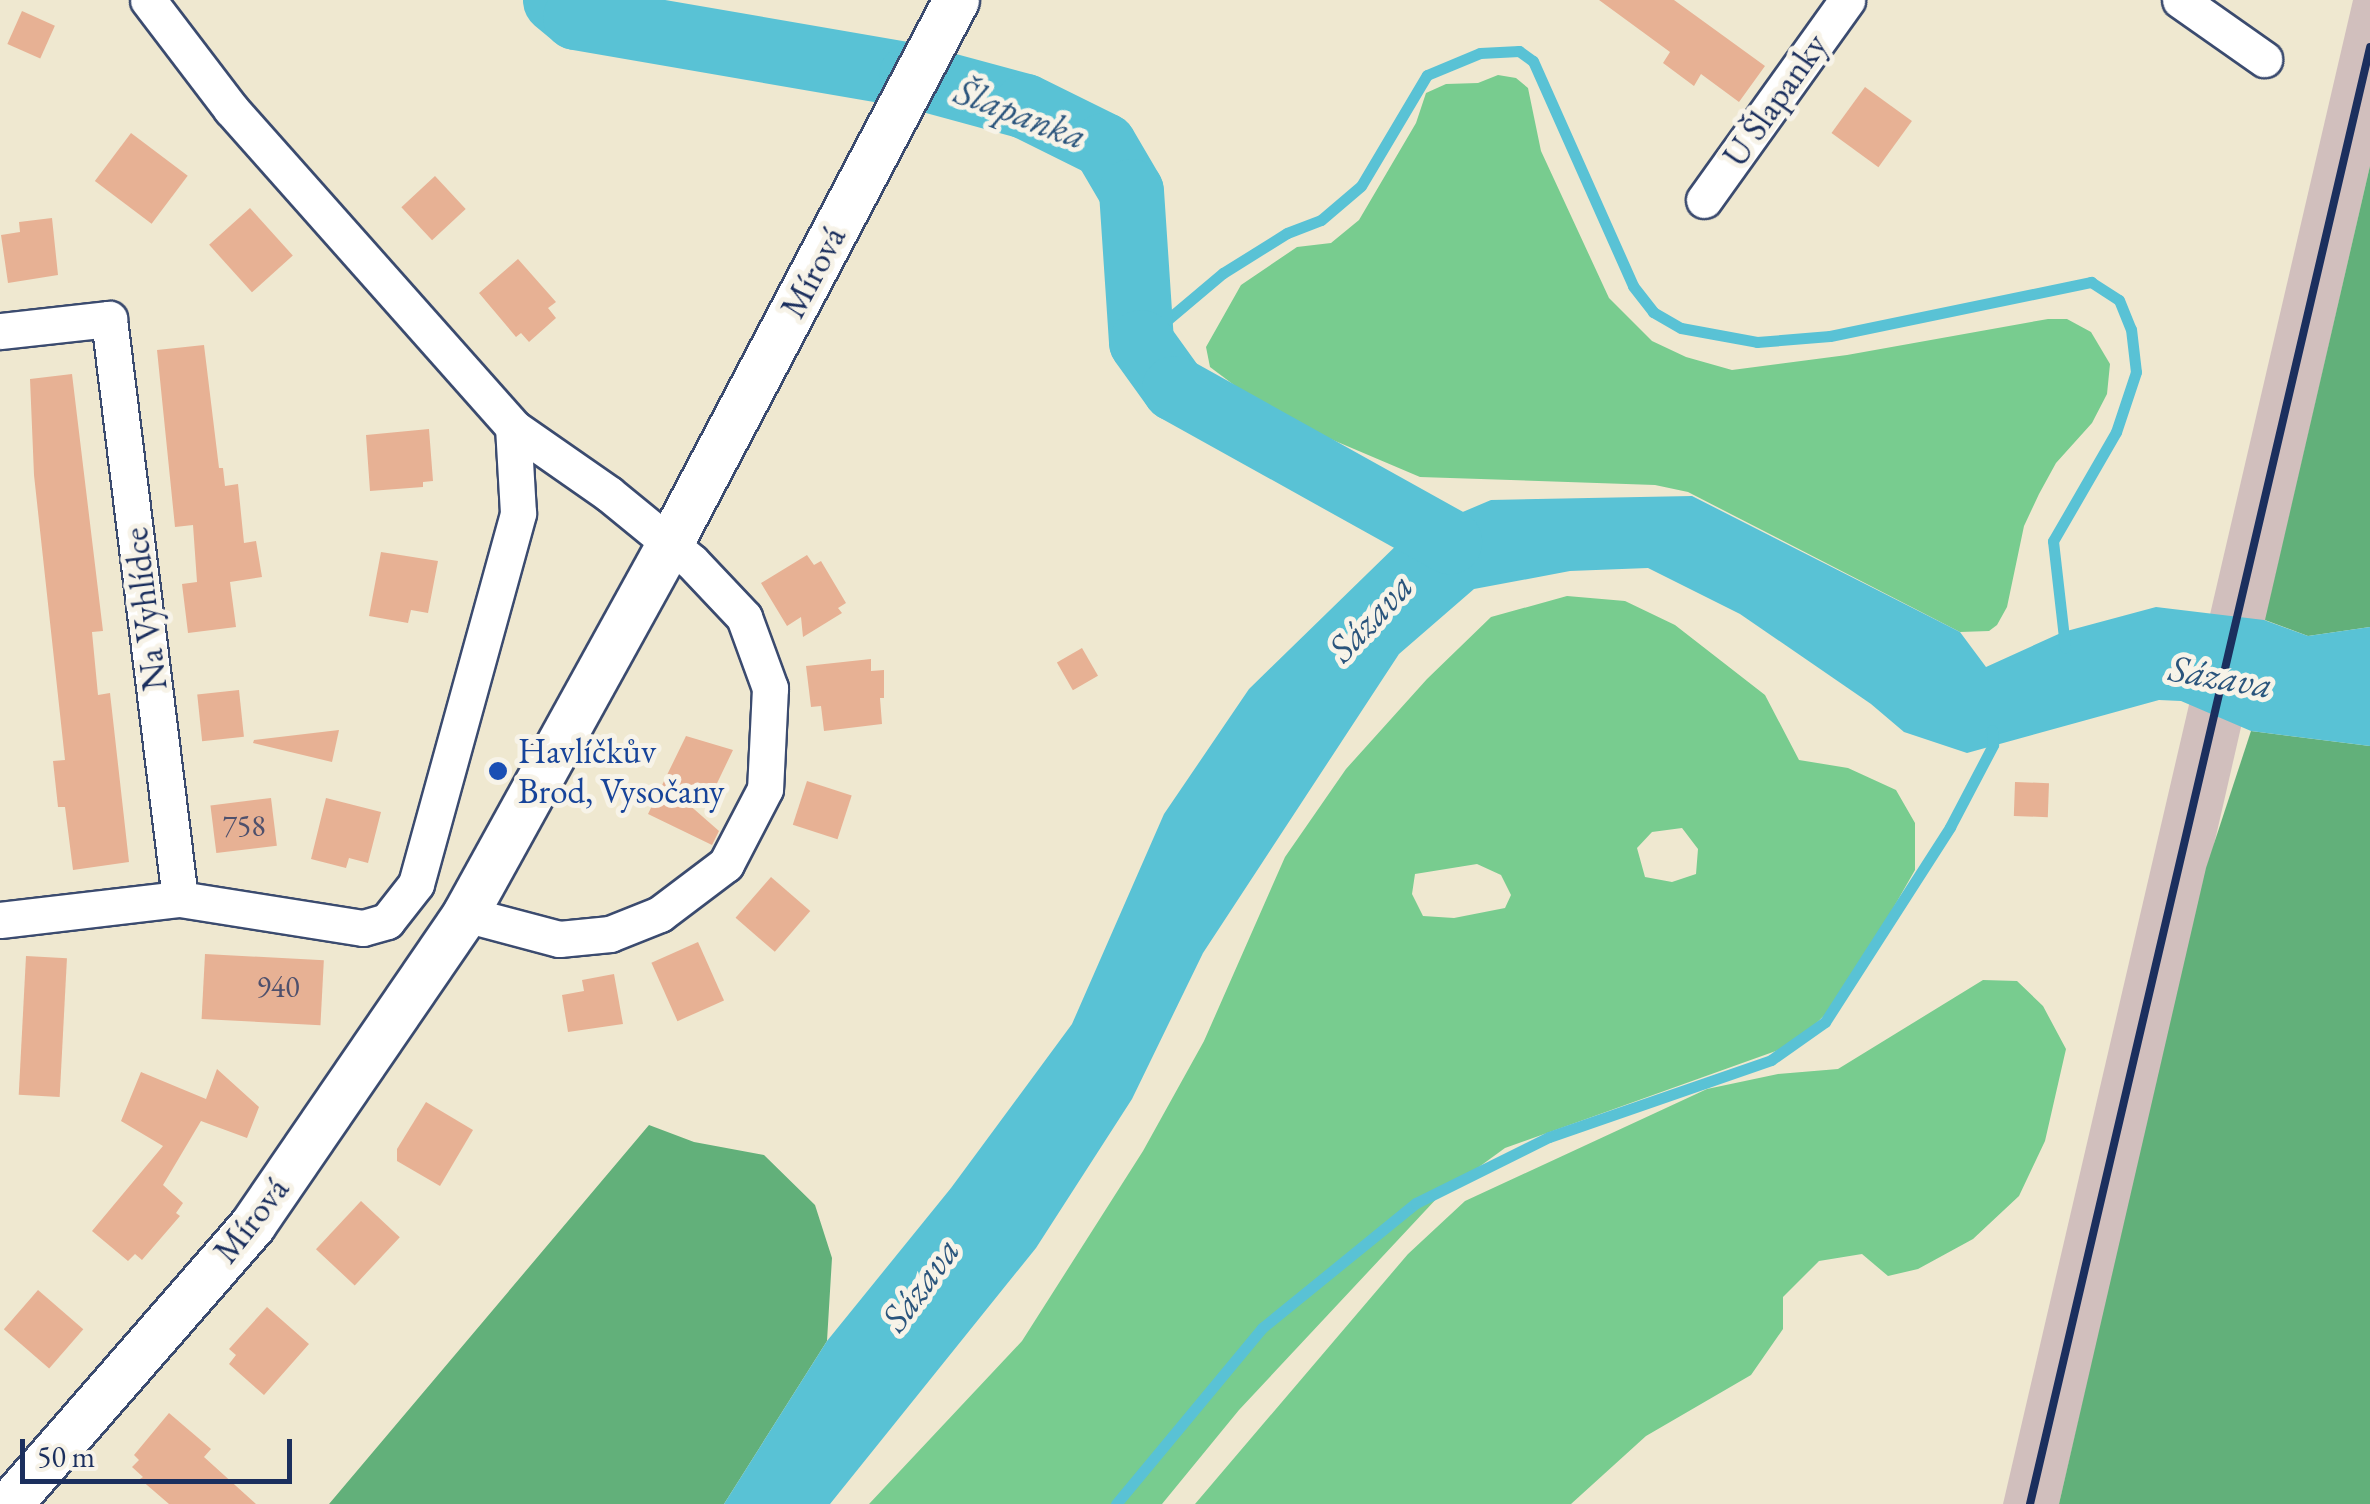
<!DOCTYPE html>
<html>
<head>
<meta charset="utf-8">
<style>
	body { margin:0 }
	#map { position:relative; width:2370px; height:1504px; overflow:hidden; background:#efe8d0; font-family:"EB Garamond",serif }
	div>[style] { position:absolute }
	.industrial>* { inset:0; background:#d1bfbd }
	.green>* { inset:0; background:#78cc8f }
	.forest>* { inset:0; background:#62b07a }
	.water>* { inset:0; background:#59c2d5 }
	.stream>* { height:11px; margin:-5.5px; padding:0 5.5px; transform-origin:5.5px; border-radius:5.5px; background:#59c2d5 }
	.river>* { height:65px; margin:-32.5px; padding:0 32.5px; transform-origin:32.5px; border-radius:32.5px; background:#59c2d5 }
	.building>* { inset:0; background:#e7b194; transform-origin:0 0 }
	.roads { filter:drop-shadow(2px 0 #3b4b6f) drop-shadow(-2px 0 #3b4b6f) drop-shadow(0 2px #3b4b6f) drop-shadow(0 -2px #3b4b6f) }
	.minor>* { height:35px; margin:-17.5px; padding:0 17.5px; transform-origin:17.5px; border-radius:17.5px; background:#fff }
	.tertiary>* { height:45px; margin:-22.5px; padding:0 22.5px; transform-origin:22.5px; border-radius:22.5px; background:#fff }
	.rail>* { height:8px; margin:-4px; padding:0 4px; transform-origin:4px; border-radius:4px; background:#1b2f5e }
	.dots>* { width:28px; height:28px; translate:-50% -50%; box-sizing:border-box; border:5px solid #f7f3e8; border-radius:50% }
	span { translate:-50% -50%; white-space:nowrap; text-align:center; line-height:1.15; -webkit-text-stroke:10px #f7f3e8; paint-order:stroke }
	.number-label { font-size:30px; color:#4e506c }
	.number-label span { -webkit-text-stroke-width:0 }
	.street-label { font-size:35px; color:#1b2f5e }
	.transit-label { font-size:35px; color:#164399 }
	.left { translate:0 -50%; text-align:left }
	.water-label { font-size:38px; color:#2a547c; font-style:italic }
	.scale { position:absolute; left:20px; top:1439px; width:272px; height:45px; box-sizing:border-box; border:5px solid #1b2f5e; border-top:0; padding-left:12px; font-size:30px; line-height:35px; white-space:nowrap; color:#1b2f5e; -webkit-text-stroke:8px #f7f3e8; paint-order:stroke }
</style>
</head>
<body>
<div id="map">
	<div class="industrial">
		<div style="clip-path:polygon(2353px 0,2370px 0,2370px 166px,2182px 984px,2059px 1504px,2003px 1504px)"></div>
	</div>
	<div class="green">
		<div style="clip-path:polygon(1498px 75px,1516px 78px,1528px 88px,1541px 151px,1609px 298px,1652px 341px,1686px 357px,1732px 370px,1847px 355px,2048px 319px,2067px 319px,2091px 332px,2110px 364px,2107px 394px,2092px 423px,2056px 463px,2039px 494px,2024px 526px,2007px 607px,1997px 625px,1989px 631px,1960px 632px,1688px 492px,1655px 485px,1420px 477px,1274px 415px,1210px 367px,1206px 347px,1241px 285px,1297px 247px,1331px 243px,1359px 220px,1416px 123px,1426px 93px,1446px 84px,1478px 83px)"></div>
		<div style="clip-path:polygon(evenodd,1567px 596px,1625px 601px,1675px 625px,1765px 695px,1799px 760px,1848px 768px,1896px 790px,1915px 823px,1915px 870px,1841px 999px,1795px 1044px,1505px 1148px,1439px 1196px,1239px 1410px,1162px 1504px,869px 1504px,1022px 1341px,1143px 1151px,1204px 1041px,1285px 857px,1346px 769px,1427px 679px,1491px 617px,1567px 596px,1682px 828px,1698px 849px,1696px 874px,1672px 882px,1645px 877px,1637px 848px,1652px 832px,1682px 828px,1567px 596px,1477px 864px,1501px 875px,1511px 895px,1505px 908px,1454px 918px,1423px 916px,1412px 894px,1415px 874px,1477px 864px)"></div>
		<div style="clip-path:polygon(1983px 980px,2017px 981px,2043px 1006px,2066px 1049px,2045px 1141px,2019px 1196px,1973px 1239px,1918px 1269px,1888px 1276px,1862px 1254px,1819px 1261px,1783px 1297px,1783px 1329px,1751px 1375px,1646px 1436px,1571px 1504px,1195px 1504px,1408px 1254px,1465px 1201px,1707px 1089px,1778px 1074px,1838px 1069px)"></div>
	</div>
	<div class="forest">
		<div style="clip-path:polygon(2370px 166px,2370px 627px,2308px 636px,2265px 620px)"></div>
		<div style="clip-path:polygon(2251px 731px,2370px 746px,2370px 1504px,2059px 1504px,2206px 868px)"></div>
		<div style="clip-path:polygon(649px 1125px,694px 1142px,764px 1155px,815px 1205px,832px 1258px,827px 1341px,724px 1504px,329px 1504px)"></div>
	</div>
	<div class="water">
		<div style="clip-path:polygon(1692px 496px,1960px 632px,1986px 667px,2063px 632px,2156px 607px,2264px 620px,2308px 636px,2370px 627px,2370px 746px,2251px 731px,2181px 701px,2159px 700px,1967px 753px,1904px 732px,1871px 704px,1740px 614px,1648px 568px,1570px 571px,1474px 589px,1399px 654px,1203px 953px,1132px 1099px,1036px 1248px,830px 1504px,724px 1504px,827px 1341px,951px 1188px,1072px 1024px,1164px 814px,1249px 689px,1406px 536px,1491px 500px)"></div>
	</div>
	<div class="stream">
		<div style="left:1141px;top:342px;width:107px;rotate:-40.1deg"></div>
		<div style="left:1223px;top:273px;width:75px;rotate:-32deg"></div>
		<div style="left:1287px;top:233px;width:36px;rotate:-21deg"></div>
		<div style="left:1321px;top:220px;width:52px;rotate:-40.4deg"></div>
		<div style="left:1361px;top:186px;width:129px;rotate:-59.3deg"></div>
		<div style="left:1427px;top:75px;width:57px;rotate:-22.5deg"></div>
		<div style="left:1480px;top:53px;width:39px;rotate:-3deg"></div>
		<div style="left:1519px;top:51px;width:17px;rotate:36deg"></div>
		<div style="left:1533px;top:61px;width:246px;rotate:66deg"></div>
		<div style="left:1633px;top:286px;width:33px;rotate:52deg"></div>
		<div style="left:1653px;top:312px;width:32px;rotate:30deg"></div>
		<div style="left:1681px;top:328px;width:77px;rotate:10.4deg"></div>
		<div style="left:1757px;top:342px;width:73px;rotate:-4.7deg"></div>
		<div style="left:1830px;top:336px;width:267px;rotate:-11.7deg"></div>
		<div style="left:2091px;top:282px;width:33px;rotate:33deg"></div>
		<div style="left:2119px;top:300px;width:31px;rotate:68deg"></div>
		<div style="left:2131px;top:329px;width:43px;rotate:83.4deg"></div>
		<div style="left:2136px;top:372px;width:63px;rotate:108.4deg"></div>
		<div style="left:2116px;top:432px;width:126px;rotate:120deg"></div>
		<div style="left:2053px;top:541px;width:107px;rotate:83.5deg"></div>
		<div style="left:1116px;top:1504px;width:229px;rotate:-50.3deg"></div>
		<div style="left:1262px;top:1328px;width:198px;rotate:-39.1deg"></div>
		<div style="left:1416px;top:1203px;width:148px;rotate:-26.4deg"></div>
		<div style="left:1549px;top:1137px;width:235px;rotate:-19.1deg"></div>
		<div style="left:1771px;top:1060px;width:66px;rotate:-35.1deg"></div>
		<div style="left:1825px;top:1022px;width:232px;rotate:-57.3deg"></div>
		<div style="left:1950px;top:827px;width:93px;rotate:-62.3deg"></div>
		<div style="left:1993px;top:745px;width:15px;rotate:-94deg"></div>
	</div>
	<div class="river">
		<div style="left:555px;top:0;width:26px;rotate:40deg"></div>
		<div style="left:575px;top:17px;width:341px;rotate:9.8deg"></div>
		<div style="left:911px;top:75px;width:118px;rotate:15.2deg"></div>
		<div style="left:1025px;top:106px;width:88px;rotate:26.3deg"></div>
		<div style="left:1104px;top:145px;width:53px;rotate:59.6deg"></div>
		<div style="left:1131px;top:191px;width:151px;rotate:86.2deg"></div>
		<div style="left:1141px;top:342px;width:57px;rotate:54.3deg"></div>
		<div style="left:1174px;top:388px;width:315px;rotate:29.1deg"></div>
	</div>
	<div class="building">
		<div style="clip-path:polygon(1599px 0,1674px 0,1765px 66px,1739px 102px,1701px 74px,1694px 86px,1663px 63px,1670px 52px)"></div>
		<div style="left:22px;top:11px;width:36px;height:36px;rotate:24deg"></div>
		<div style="left:1865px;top:87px;width:58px;height:57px;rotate:36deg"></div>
		<div style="left:131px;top:133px;width:71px;height:60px;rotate:37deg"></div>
		<div style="left:435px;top:176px;width:45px;height:46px;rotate:47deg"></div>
		<div style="left:250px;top:208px;width:64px;height:55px;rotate:48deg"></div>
		<div style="clip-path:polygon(52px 218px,58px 275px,8px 283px,1px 235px,20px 232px,19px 222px)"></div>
		<div style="clip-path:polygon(518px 259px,556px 302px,548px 308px,556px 318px,529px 342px,521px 333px,516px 337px,479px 293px)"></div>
		<div style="clip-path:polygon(204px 345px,219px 468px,223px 468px,225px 486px,238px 484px,244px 543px,256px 541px,262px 577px,230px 582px,236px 627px,188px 633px,182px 584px,197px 582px,193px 525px,175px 527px,157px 350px)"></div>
		<div style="clip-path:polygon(72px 374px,103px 631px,92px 632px,98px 695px,110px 693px,129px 862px,73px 870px,65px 807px,58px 807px,53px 761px,65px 760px,34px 475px,30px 379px)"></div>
		<div style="clip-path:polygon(429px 429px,433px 481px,423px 482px,423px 487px,370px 491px,366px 435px)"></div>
		<div style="clip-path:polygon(381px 552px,438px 561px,428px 613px,411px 610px,408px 623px,369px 616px)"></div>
		<div style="clip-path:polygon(807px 555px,814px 565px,821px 561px,846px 603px,838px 608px,842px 613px,803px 637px,801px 617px,787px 626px,761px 583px)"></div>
		<div style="left:1082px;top:648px;width:32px;height:29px;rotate:60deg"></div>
		<div style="clip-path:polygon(871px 659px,871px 671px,884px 670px,884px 698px,880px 698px,882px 724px,824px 731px,821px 706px,811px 707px,806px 666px)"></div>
		<div style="left:239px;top:690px;width:47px;height:42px;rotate:84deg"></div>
		<div style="clip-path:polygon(339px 730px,332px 762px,253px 743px,254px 740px)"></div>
		<div style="clip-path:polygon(686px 736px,733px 750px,709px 800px,670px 788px,719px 831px,712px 845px,648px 814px)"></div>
		<div style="left:807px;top:781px;width:47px;height:46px;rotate:18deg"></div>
		<div style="left:2015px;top:782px;width:34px;height:34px;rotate:2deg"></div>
		<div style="left:271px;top:798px;width:48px;height:61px;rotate:83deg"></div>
		<div style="clip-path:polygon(326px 798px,381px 812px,368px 863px,349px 858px,346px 868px,311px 859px)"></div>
		<div style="left:771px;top:877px;width:52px;height:54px;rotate:41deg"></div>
		<div style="left:698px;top:942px;width:64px;height:51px;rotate:66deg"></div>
		<div style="left:205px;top:954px;width:119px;height:65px;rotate:3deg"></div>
		<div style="left:26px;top:956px;width:41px;height:139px;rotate:3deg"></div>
		<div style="clip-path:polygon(614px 974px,623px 1024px,568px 1032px,562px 995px,584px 991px,582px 980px)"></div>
		<div style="clip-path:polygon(217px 1069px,259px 1107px,247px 1138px,201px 1121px,163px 1185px,183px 1203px,176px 1213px,180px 1216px,142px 1260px,135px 1254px,128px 1261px,92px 1231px,163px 1146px,121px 1121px,141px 1072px,206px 1099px)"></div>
		<div style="clip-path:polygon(426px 1102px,473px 1130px,440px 1186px,397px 1161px,397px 1149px)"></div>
		<div style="left:361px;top:1201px;width:53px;height:66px;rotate:43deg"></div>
		<div style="left:38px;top:1290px;width:60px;height:52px;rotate:41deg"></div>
		<div style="clip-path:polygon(267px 1307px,309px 1344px,264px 1395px,229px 1364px,236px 1355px,229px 1349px)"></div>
		<div style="clip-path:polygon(169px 1413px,211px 1449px,204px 1457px,256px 1504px,169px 1504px,140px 1479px,143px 1477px,132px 1467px,139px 1460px,134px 1455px)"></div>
	</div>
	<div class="roads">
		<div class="minor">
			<div style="left:148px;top:0;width:137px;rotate:52.7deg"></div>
			<div style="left:231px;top:109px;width:425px;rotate:48.4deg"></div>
			<div style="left:513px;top:427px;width:117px;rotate:34.9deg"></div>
			<div style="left:609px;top:494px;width:107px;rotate:39.3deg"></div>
			<div style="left:692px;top:562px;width:76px;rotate:46.6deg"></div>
			<div style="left:744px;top:617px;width:76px;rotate:69.9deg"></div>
			<div style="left:770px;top:688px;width:101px;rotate:92.8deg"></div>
			<div style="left:765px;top:789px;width:85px;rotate:117.5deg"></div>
			<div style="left:726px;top:864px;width:83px;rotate:142.9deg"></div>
			<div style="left:660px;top:914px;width:54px;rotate:158.2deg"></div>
			<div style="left:610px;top:934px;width:51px;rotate:174.4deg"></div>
			<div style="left:559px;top:939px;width:97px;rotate:-165.1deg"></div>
			<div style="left:2180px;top:0;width:103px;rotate:35.1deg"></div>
			<div style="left:1704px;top:200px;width:246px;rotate:-54.4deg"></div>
			<div style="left:0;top:331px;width:110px;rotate:-6.3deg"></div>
			<div style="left:109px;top:319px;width:584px;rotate:83.02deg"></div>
			<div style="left:0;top:920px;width:181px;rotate:-6.7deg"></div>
			<div style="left:180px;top:899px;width:185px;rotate:9deg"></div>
			<div style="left:363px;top:928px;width:25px;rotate:-16deg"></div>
			<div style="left:387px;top:921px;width:47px;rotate:-51.9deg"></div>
			<div style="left:416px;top:884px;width:385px;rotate:-74.6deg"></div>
			<div style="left:518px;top:513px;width:86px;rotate:-93.3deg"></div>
		</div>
		<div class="tertiary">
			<div style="left:9px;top:1504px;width:371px;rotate:-48.9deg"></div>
			<div style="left:253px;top:1224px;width:376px;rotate:-55.6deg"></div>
			<div style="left:465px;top:914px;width:422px;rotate:-61.1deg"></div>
			<div style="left:669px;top:545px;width:616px;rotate:-62.23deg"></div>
		</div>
	</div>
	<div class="rail">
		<div style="left:2030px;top:1504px;width:1496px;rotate:-76.86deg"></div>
	</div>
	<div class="dots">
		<div style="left:498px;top:771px;background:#1a4fb4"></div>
	</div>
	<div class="number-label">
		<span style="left:244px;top:826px">758</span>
		<span style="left:278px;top:987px">940</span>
	</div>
	<div class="street-label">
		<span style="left:1775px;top:100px;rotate:-55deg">U Šlapanky</span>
		<span style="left:813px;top:272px;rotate:-62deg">Mírová</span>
		<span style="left:145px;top:609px;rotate:-97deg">Na Vyhlídce</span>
		<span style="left:251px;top:1220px;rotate:-52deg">Mírová</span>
	</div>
	<div class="transit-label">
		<span class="left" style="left:518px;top:771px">Havlíčkův<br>Brod, Vysočany</span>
	</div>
	<div class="water-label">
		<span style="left:1021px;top:113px;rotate:21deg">Šlapanka</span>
		<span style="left:1370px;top:617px;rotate:-47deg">Sázava</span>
		<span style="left:2221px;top:676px;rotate:10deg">Sázava</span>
		<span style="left:920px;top:1284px;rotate:-54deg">Sázava</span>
	</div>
	<div class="scale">50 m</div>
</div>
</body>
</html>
